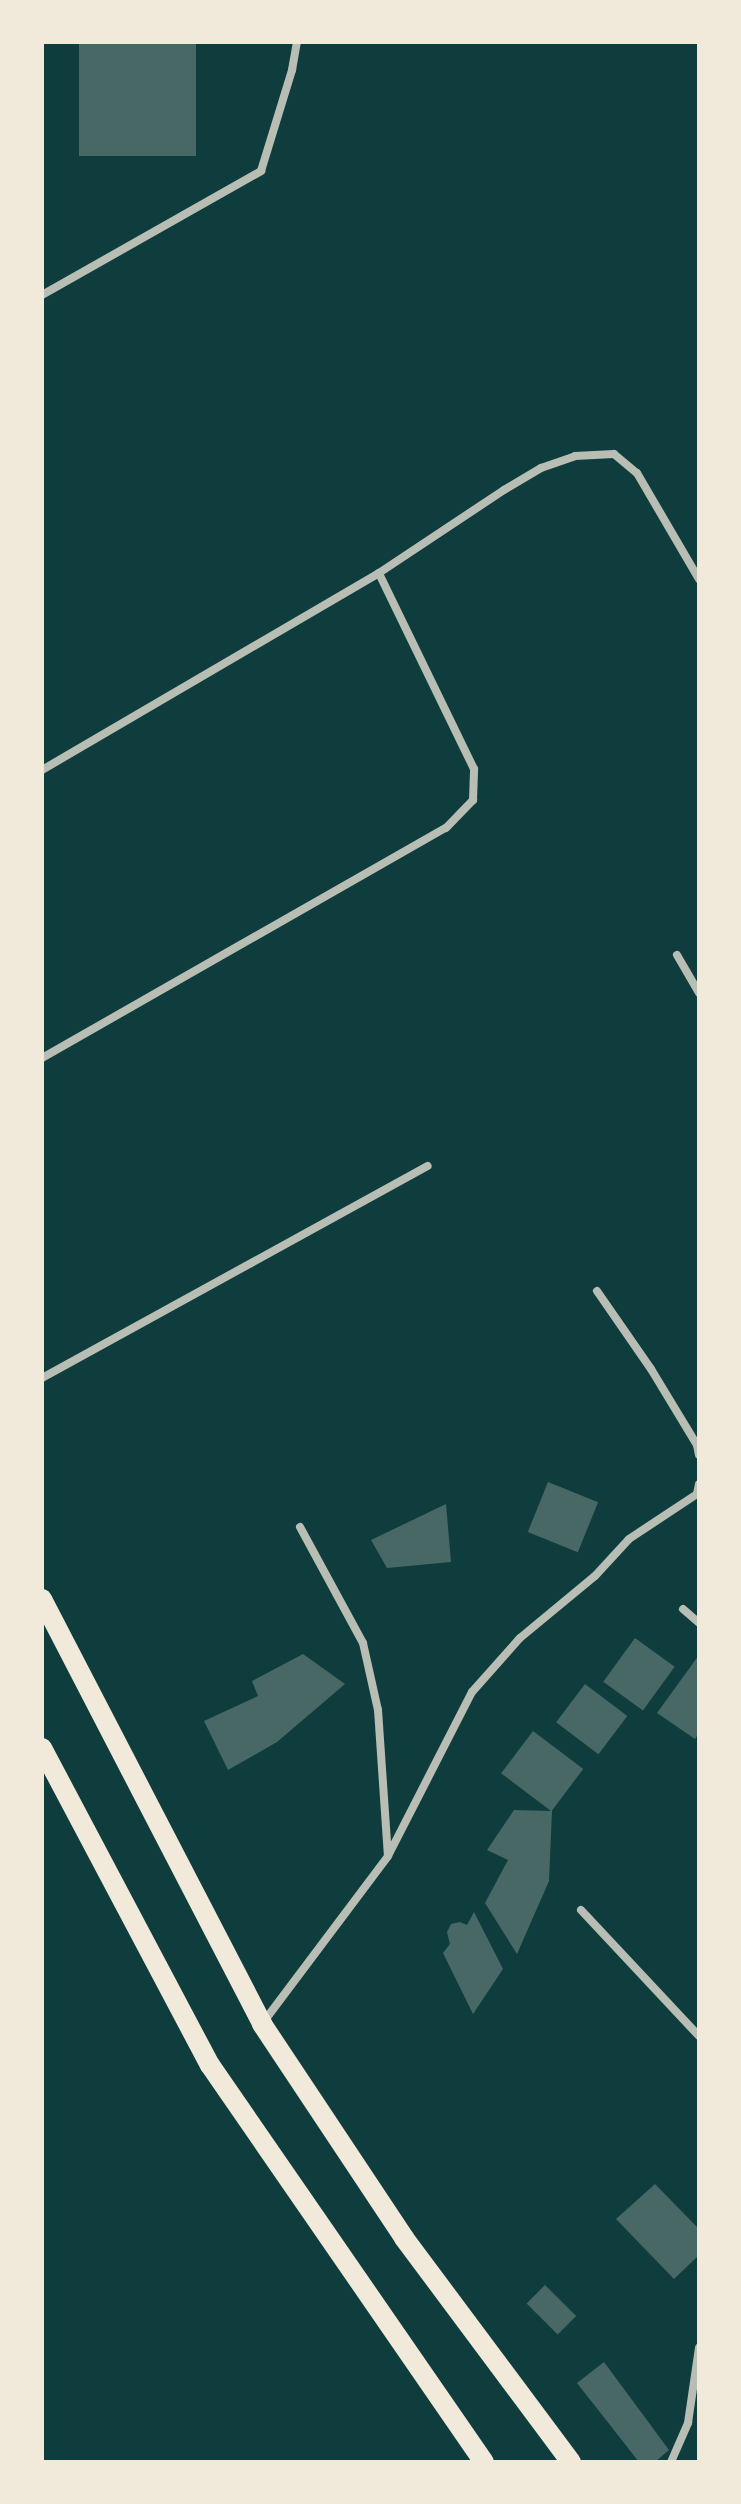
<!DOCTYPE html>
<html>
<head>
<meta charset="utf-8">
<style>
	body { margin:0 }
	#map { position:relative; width:741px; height:2504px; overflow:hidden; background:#0f3d3e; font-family:"Fira Sans Condensed",sans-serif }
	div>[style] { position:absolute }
	.building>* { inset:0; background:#486865; transform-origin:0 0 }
	.minor>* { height:8px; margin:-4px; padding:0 4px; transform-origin:4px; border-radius:4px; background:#b8beb3 }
	.primary>* { height:20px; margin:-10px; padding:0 10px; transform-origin:10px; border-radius:10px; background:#f1e9da }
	span { translate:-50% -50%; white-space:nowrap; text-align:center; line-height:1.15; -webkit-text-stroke:8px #f1e9da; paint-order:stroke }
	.frame { position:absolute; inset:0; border:44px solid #f1e9da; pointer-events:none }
</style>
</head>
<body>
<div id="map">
	<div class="building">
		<div style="left:79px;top:42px;width:117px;height:114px"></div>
		<div style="left:548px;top:1482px;width:54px;height:54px;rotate:22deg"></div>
		<div style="clip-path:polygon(446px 1504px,451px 1562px,387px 1568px,371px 1540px)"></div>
		<div style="left:635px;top:1638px;width:49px;height:54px;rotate:36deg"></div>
		<div style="clip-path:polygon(303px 1654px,345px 1684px,277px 1742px,228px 1770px,204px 1721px,258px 1696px,252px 1681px)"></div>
		<div style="clip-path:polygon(699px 1655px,699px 1733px,695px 1739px,657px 1713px)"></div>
		<div style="left:585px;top:1684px;width:53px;height:48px;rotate:37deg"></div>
		<div style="left:533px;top:1731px;width:63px;height:53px;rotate:37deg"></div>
		<div style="clip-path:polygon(514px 1810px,552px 1811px,549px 1881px,517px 1954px,485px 1903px,508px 1860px,487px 1850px)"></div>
		<div style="clip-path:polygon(474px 1912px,503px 1969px,473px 2014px,443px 1953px,450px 1944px,447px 1932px,451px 1924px,460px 1922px,467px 1925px)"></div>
		<div style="clip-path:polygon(655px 2184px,699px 2229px,699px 2255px,674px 2279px,616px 2219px)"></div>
		<div style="left:545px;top:2285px;width:44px;height:26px;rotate:45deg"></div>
		<div style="clip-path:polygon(604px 2362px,669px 2450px,655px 2462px,639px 2462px,577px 2383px)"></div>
	</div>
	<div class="minor">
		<div style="left:42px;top:295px;width:252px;rotate:-29.5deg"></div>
		<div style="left:261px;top:171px;width:106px;rotate:-72.9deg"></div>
		<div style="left:292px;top:70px;width:28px;rotate:-80deg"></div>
		<div style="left:42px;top:770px;width:390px;rotate:-30.3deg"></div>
		<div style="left:379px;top:573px;width:150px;rotate:-33.6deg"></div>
		<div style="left:504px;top:490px;width:43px;rotate:-30.7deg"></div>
		<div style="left:541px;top:468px;width:36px;rotate:-19deg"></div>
		<div style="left:575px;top:456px;width:39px;rotate:-3deg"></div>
		<div style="left:614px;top:454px;width:30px;rotate:40deg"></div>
		<div style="left:637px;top:473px;width:123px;rotate:59.7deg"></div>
		<div style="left:677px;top:955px;width:44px;rotate:59.9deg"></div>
		<div style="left:42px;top:1058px;width:465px;rotate:-29.7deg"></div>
		<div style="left:446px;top:828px;width:39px;rotate:-46deg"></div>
		<div style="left:473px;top:800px;width:31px;rotate:-88deg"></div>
		<div style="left:474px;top:769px;width:218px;rotate:-115.9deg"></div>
		<div style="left:597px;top:1291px;width:95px;rotate:55.3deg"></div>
		<div style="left:651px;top:1369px;width:89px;rotate:58.8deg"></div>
		<div style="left:697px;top:1445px;width:10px;rotate:79deg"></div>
		<div style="left:42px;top:1378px;width:440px;rotate:-28.8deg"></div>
		<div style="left:300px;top:1527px;width:132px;rotate:61.5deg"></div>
		<div style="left:363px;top:1643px;width:69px;rotate:77.4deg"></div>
		<div style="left:378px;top:1710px;width:145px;rotate:86.1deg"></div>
		<div style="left:683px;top:1609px;width:21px;rotate:41deg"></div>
		<div style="left:581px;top:1910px;width:173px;rotate:46.9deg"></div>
		<div style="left:262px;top:2024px;width:210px;rotate:-53.1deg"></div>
		<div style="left:388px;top:1856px;width:184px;rotate:-62.9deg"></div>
		<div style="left:472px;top:1692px;width:72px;rotate:-48.4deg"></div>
		<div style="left:520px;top:1638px;width:97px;rotate:-39.6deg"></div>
		<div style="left:595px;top:1576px;width:50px;rotate:-47.4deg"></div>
		<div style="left:629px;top:1539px;width:82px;rotate:-33.5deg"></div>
		<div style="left:697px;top:1494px;width:10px;rotate:-79deg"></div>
		<div style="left:671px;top:2462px;width:43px;rotate:-66.4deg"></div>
		<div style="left:688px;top:2423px;width:76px;rotate:-81.7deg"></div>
	</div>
	<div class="primary">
		<div style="left:42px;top:1599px;width:479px;rotate:62.6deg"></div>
		<div style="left:262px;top:2024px;width:257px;rotate:56.4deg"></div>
		<div style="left:404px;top:2238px;width:279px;rotate:53.3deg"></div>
		<div style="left:42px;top:1748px;width:359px;rotate:62.1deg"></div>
		<div style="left:210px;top:2065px;width:482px;rotate:55.4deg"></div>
	</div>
	<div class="frame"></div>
</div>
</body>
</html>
